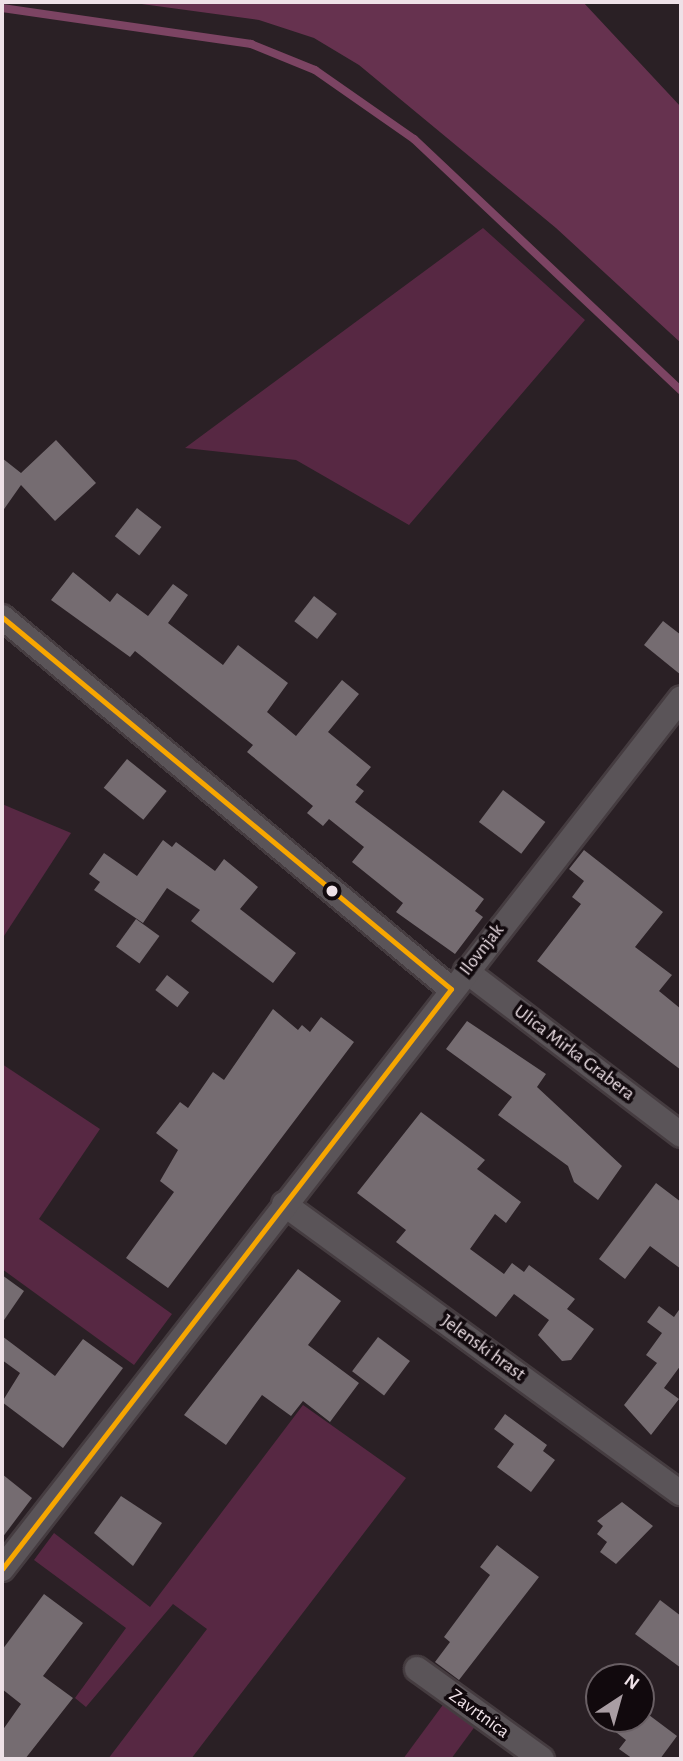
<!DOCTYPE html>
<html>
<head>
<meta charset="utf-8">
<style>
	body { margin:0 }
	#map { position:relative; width:683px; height:1761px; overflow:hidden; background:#2a2025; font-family:"Alegreya Sans",sans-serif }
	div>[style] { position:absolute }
	.green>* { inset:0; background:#572843 }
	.forest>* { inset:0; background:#66324f }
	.stream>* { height:8px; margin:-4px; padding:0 4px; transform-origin:4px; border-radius:4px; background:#7c4463 }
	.building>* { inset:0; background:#756c71; transform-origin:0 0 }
	.roads { filter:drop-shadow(2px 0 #453c40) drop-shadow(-2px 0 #453c40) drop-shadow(0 2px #453c40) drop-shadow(0 -2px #453c40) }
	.street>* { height:24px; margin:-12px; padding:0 12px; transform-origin:12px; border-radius:12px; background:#5a5458 }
	.bus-1>* { height:5px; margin:-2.5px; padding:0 2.5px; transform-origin:2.5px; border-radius:2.5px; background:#f7a600 }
	.dots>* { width:19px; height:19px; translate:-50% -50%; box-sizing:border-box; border:4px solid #11090d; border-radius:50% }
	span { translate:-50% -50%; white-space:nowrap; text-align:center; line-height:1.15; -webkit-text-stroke:7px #11090d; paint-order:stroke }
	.street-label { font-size:19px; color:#eee1e7 }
	.frame { position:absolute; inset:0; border:4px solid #eee1e7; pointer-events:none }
	.north { position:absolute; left:585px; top:1663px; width:70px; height:70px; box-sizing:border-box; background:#11090d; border:2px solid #695f64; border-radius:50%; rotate:36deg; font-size:19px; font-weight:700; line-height:28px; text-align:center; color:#eee1e7 }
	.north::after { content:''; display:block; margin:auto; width:24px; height:32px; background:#a99da3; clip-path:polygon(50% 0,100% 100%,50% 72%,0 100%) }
</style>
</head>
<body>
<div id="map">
	<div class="green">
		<div style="clip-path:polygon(483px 228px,585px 320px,409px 525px,296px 460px,185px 448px)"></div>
		<div style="clip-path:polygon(2px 804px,71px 833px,2px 939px)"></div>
		<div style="clip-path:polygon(2px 1064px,100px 1129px,39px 1219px,172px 1314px,134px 1365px,2px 1269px)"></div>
		<div style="clip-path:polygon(303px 1405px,406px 1478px,191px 1759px,108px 1759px,207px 1629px,173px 1604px,86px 1707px,75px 1698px,126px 1628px,34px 1560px,54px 1533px,150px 1607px)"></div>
		<div style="clip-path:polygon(445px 1702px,476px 1725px,451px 1759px,403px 1759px)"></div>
	</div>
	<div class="forest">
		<div style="clip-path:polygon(127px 2px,583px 2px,681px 107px,681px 343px,556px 228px,359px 65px,314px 38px,259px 20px)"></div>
	</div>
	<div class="stream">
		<div style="left:2px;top:8px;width:252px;rotate:8.2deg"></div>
		<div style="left:251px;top:44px;width:69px;rotate:22.1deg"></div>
		<div style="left:315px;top:70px;width:121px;rotate:34.9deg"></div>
		<div style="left:414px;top:139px;width:367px;rotate:43.3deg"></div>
	</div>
	<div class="building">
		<div style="clip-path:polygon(56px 440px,96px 483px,55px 521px,21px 485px,2px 512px,2px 458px,21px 473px)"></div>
		<div style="left:137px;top:508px;width:31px;height:36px;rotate:38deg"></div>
		<div style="clip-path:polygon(73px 572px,110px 602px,117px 593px,148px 616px,173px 584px,188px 595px,168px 623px,223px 665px,238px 645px,288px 683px,267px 712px,296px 736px,342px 680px,359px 694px,328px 732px,371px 767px,356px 785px,364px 791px,355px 802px,484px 899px,475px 911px,483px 917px,455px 954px,396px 912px,403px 903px,352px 862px,364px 847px,329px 819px,323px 826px,307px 813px,313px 806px,247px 752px,253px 745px,135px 651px,130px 657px,51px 600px)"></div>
		<div style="left:314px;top:596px;width:29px;height:32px;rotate:38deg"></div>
		<div style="clip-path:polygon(663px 621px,681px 635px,681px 675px,644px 645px)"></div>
		<div style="left:127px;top:759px;width:51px;height:37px;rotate:39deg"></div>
		<div style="left:503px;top:790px;width:53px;height:40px;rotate:37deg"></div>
		<div style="clip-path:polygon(163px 840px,172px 847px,176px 842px,215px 871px,224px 859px,258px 887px,240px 909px,296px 953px,273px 983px,191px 921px,200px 910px,167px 888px,143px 923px,94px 890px,100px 882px,89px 874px,104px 853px,137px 876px)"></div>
		<div style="clip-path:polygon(584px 850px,663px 912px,635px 947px,672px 975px,659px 991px,681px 1009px,681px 1070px,537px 961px,581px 904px,572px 897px,584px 881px,569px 869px)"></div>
		<div style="left:136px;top:919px;width:29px;height:34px;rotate:36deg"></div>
		<div style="left:167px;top:975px;width:28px;height:19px;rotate:38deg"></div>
		<div style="clip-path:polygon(273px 1009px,298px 1030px,302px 1025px,310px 1032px,321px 1017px,354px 1042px,168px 1288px,126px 1258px,174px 1192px,160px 1181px,178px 1150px,156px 1133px,180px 1102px,188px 1108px,213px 1072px,224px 1080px)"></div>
		<div style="clip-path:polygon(467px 1021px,546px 1074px,537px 1087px,622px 1166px,598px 1200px,574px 1182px,568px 1166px,498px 1115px,512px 1097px,446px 1049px)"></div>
		<div style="clip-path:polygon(421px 1112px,485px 1160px,477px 1169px,521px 1202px,506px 1223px,495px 1214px,470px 1249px,504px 1274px,512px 1263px,524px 1272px,529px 1265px,575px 1299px,567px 1309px,594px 1329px,571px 1360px,562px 1361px,538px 1335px,549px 1320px,514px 1294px,496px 1317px,396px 1242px,406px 1230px,357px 1193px)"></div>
		<div style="clip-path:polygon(656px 1183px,681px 1202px,681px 1269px,650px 1246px,625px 1279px,599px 1259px)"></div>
		<div style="clip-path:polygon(298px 1269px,341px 1301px,308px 1345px,359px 1383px,330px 1422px,303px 1401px,291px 1416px,262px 1395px,226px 1445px,184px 1415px)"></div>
		<div style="clip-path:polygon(2px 1275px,24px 1291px,2px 1323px)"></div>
		<div style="clip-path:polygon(659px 1306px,674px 1317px,681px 1307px,681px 1365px,664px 1388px,679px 1399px,651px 1435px,624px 1405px,657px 1363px,646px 1355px,662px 1333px,647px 1322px)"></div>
		<div style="clip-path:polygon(2px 1336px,55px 1376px,83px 1339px,123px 1368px,63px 1448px,2px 1402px,20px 1373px,2px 1360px)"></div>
		<div style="left:378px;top:1337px;width:40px;height:43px;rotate:37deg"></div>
		<div style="clip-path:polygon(505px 1414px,547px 1445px,543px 1451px,555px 1460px,531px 1492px,497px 1467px,514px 1444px,494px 1429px)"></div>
		<div style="clip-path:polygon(2px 1474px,32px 1498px,2px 1538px)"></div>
		<div style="clip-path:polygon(121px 1496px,162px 1523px,133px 1566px,94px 1533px)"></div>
		<div style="clip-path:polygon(622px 1502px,653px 1526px,616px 1564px,600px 1552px,607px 1542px,597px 1534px,603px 1526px,597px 1521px)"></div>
		<div style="clip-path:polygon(497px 1545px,539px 1577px,459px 1680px,435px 1662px,450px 1642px,444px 1637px,490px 1575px,480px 1567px)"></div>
		<div style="clip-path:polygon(44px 1594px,83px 1623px,43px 1676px,73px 1698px,25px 1759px,2px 1759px,2px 1731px,21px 1704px,2px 1689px,2px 1650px)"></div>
		<div style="clip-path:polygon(660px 1600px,681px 1616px,681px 1668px,635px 1634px)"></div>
		<div style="clip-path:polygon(641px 1709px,677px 1736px,660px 1759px,633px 1759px,619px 1749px,626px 1740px,599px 1719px,641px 1719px)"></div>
	</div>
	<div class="roads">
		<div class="street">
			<div style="left:2px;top:617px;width:583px;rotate:39.64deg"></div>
			<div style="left:466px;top:971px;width:270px;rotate:37.3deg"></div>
			<div style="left:284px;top:1204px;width:491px;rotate:36.1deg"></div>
			<div style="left:2px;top:1569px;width:1104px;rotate:-52.06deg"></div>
			<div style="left:417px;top:1669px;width:154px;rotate:35.8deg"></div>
		</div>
	</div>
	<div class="bus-1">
		<div style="left:2px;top:617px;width:583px;rotate:39.64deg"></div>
		<div style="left:451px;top:989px;width:733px;rotate:127.74deg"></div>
	</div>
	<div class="dots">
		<div style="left:332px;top:891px;background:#eee1e7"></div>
	</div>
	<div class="street-label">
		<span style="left:482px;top:950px;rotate:-52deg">Ilovnjak</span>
		<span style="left:574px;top:1053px;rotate:37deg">Ulica Mirka Grabera</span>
		<span style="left:483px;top:1348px;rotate:36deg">Jelenski hrast</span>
		<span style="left:479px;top:1714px;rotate:36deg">Zavrtnica</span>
	</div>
	<div class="frame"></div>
	<div class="north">N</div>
</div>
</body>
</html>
